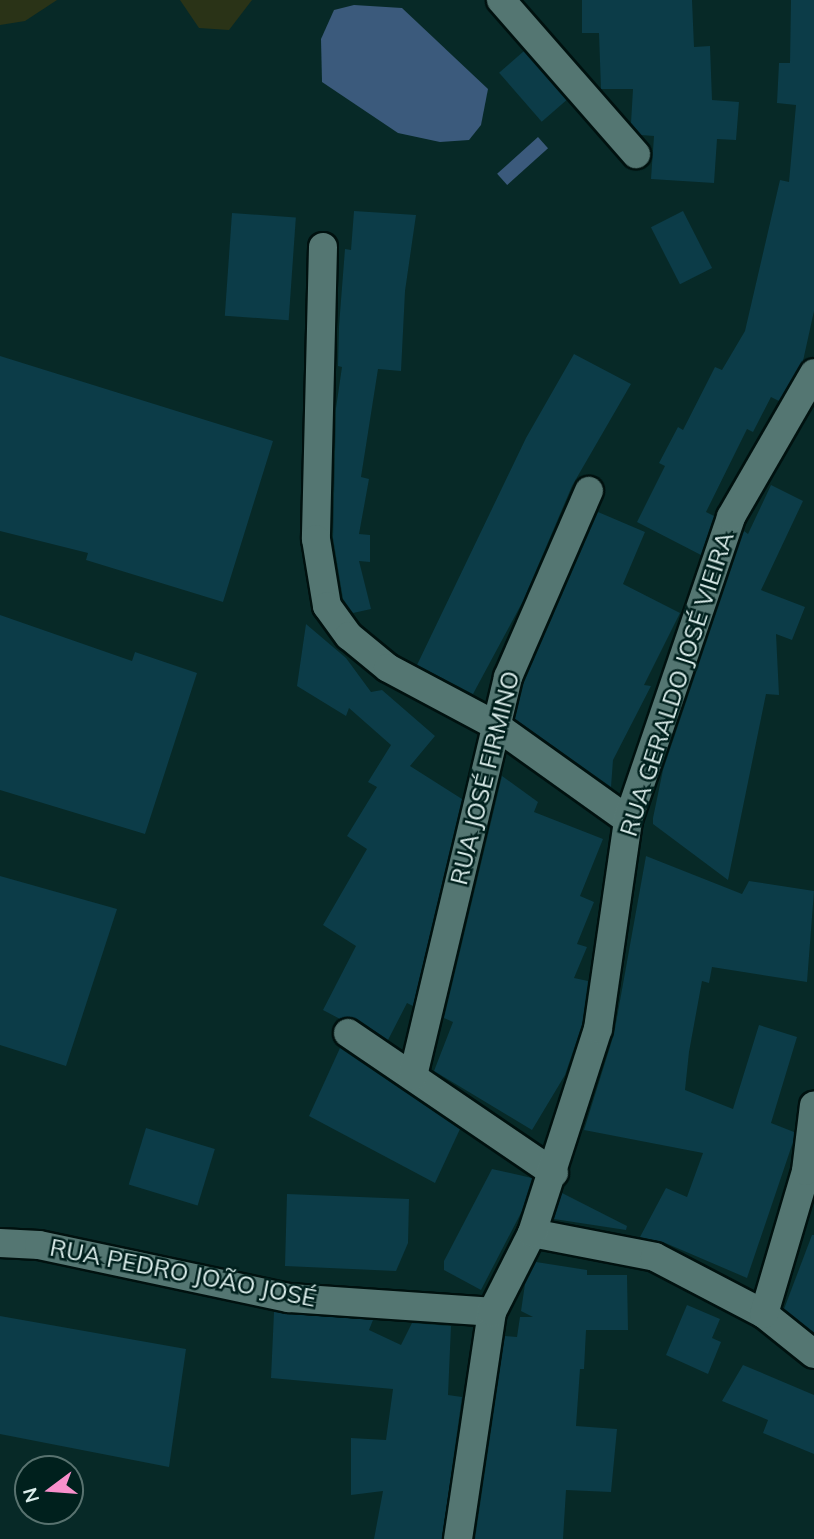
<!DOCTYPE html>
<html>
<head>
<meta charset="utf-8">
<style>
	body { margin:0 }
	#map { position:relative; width:814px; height:1539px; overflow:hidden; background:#072927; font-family:Mulish,sans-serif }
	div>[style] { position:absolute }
	.green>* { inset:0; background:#2a3317 }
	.water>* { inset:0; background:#3b5a7c; transform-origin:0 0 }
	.building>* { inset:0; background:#0c3c48; transform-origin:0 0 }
	.roads { filter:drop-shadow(2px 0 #00110f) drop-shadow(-2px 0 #00110f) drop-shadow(0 2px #00110f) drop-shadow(0 -2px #00110f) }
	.minor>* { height:28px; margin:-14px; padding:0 14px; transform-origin:14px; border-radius:14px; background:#547672 }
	span { translate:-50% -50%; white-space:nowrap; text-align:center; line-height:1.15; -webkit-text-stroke:5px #00201d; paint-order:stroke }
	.street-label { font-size:24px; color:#dbedeb }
	.north { position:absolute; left:14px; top:1455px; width:70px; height:70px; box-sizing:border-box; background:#00201d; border:2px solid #58726f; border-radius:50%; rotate:254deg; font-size:19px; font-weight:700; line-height:28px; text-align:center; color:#dbedeb }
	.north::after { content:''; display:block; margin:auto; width:24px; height:32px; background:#f890cc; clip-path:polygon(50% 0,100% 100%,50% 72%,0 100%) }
</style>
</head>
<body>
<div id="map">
	<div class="green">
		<div style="clip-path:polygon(0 0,57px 0,25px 21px,0 25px)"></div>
		<div style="clip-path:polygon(180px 0,252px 0,229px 30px,199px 28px)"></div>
	</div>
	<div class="water">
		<div style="clip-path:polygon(354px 5px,402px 8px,488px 89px,481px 125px,469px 140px,440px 142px,398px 133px,322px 82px,321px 39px,334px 10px)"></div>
		<div style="left:538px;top:137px;width:15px;height:55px;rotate:48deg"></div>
	</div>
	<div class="building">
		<div style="clip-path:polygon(582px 0,692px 0,694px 47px,710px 46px,712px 100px,739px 102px,736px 140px,717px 139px,714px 183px,651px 179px,654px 136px,641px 135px,631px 123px,633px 89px,601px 89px,599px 33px,582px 33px)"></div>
		<div style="clip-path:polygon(791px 0,814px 0,814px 311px,803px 361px,779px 401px,771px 397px,753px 432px,747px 429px,706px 512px,714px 516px,701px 555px,637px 522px,665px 466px,659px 463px,678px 427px,683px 430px,715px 367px,722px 370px,745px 331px,780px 180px,789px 182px,796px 105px,777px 103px,779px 63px,790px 63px)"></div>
		<div style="left:524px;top:51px;width:65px;height:33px;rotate:49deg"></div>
		<div style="clip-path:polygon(354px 211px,416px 215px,405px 291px,401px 371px,378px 369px,361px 477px,369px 479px,359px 534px,370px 535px,370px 562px,359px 561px,371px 609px,353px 613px,343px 599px,333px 538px,336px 408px,342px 367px,338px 366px,339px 326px,345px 249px,351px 250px)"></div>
		<div style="left:683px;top:211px;width:64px;height:36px;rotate:63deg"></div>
		<div style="left:232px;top:213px;width:64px;height:103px;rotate:4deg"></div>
		<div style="clip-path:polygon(574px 354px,631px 384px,572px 486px,523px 601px,473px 694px,417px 665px,526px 438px)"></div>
		<div style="clip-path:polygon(0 356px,273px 441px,223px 602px,86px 560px,88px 553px,0 531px)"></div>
		<div style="clip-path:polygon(771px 485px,803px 501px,761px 590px,805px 607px,792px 640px,776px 634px,779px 695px,766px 694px,728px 880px,653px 824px,653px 818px,663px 770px,744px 531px,748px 534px)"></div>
		<div style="clip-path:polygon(598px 512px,645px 532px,623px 584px,680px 613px,644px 685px,651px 686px,613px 760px,611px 787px,515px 719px,524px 682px)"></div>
		<div style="clip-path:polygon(0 615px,132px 661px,135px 652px,197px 673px,145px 834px,0 790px)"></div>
		<div style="clip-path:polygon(306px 624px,346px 658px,371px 692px,382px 690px,435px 736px,410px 766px,462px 799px,413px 1006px,407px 1003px,388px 1040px,357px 1019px,340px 1019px,323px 1010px,356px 946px,323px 925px,367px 849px,347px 836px,377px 787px,368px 782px,391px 745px,349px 708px,346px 716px,297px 686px)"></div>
		<div style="clip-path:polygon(502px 776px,538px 802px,534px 812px,603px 839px,580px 896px,594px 902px,577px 944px,587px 947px,574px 978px,588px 981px,582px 1025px,565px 1075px,532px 1130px,434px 1071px,453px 1022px,444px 1018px)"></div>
		<div style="clip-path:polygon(646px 856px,742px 894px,749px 881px,814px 891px,807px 982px,712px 967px,709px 983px,702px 981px,689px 1052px,685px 1090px,733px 1109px,759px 1025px,797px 1037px,771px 1123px,794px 1132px,793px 1142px,747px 1278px,663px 1242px,640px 1237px,666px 1188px,687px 1197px,703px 1153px,584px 1130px,614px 1034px)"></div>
		<div style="clip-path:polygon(0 876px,117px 909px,66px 1066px,0 1045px)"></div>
		<div style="clip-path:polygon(340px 1048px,460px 1129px,435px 1183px,309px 1116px)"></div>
		<div style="left:146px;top:1128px;width:72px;height:59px;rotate:17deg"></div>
		<div style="clip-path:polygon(492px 1169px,532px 1178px,522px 1211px,481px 1290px,444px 1270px,444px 1261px)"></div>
		<div style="clip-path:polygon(562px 1193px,627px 1226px,626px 1230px,554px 1219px)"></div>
		<div style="clip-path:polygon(287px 1194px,409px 1199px,408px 1243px,396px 1271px,285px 1266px)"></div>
		<div style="clip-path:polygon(812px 1235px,814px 1235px,814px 1333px,784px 1309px)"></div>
		<div style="clip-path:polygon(536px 1262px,587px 1270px,587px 1275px,627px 1275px,628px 1330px,586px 1330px,584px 1369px,580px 1369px,576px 1426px,617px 1429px,611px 1492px,566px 1490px,563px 1539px,475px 1539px,505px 1336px,517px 1337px,520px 1317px,533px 1317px,521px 1311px,525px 1284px)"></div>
		<div style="clip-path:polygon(687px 1305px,720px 1319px,712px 1338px,721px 1342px,708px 1374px,666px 1355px)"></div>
		<div style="clip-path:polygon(274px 1312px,373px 1320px,369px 1330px,401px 1345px,412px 1323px,451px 1326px,448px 1395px,462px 1397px,442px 1539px,374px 1539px,383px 1491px,351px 1495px,351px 1438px,386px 1440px,393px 1389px,271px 1378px)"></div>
		<div style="clip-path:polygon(0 1316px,186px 1349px,169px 1467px,0 1434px)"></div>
		<div style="clip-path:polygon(743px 1365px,814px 1395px,814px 1454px,763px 1433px,768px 1420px,722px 1401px)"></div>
	</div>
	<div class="roads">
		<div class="minor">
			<div style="left:501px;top:0;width:205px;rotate:48.8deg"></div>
			<div style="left:323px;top:247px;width:292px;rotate:91.4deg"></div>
			<div style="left:316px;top:539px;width:68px;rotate:80.7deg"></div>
			<div style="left:327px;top:606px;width:37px;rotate:54deg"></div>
			<div style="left:349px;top:636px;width:50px;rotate:39.4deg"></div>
			<div style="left:388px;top:668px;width:121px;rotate:28deg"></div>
			<div style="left:495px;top:725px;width:163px;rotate:35.5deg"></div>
			<div style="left:348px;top:1033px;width:249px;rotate:34.2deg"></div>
			<div style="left:413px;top:1076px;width:410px;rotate:-76.6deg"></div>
			<div style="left:508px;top:677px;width:203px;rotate:-66.5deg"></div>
			<div style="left:532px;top:1233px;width:125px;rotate:11deg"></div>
			<div style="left:655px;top:1257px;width:123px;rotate:27.6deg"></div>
			<div style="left:764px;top:1314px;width:64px;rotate:38.7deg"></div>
			<div style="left:0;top:1243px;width:39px;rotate:3deg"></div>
			<div style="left:39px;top:1245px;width:256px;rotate:12deg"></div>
			<div style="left:289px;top:1298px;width:203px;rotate:3.9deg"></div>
			<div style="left:764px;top:1314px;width:149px;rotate:-73.6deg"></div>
			<div style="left:806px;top:1171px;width:66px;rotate:-83.1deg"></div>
			<div style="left:458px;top:1539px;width:230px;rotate:-81.5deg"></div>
			<div style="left:492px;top:1312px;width:89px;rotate:-63.1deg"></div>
			<div style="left:532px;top:1233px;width:214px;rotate:-72.1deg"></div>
			<div style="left:598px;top:1029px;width:211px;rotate:-81.8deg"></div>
			<div style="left:628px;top:820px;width:320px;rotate:-71.2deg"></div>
			<div style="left:731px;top:517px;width:166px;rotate:-60deg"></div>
		</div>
	</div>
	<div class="street-label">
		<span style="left:677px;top:684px;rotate:-72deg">RUA GERALDO JOSÉ VIEIRA</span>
		<span style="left:485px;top:778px;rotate:-76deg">RUA JOSÉ FIRMINO</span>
		<span style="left:183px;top:1273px;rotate:11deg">RUA PEDRO JOÃO JOSÉ</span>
	</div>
	<div class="north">N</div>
</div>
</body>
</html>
